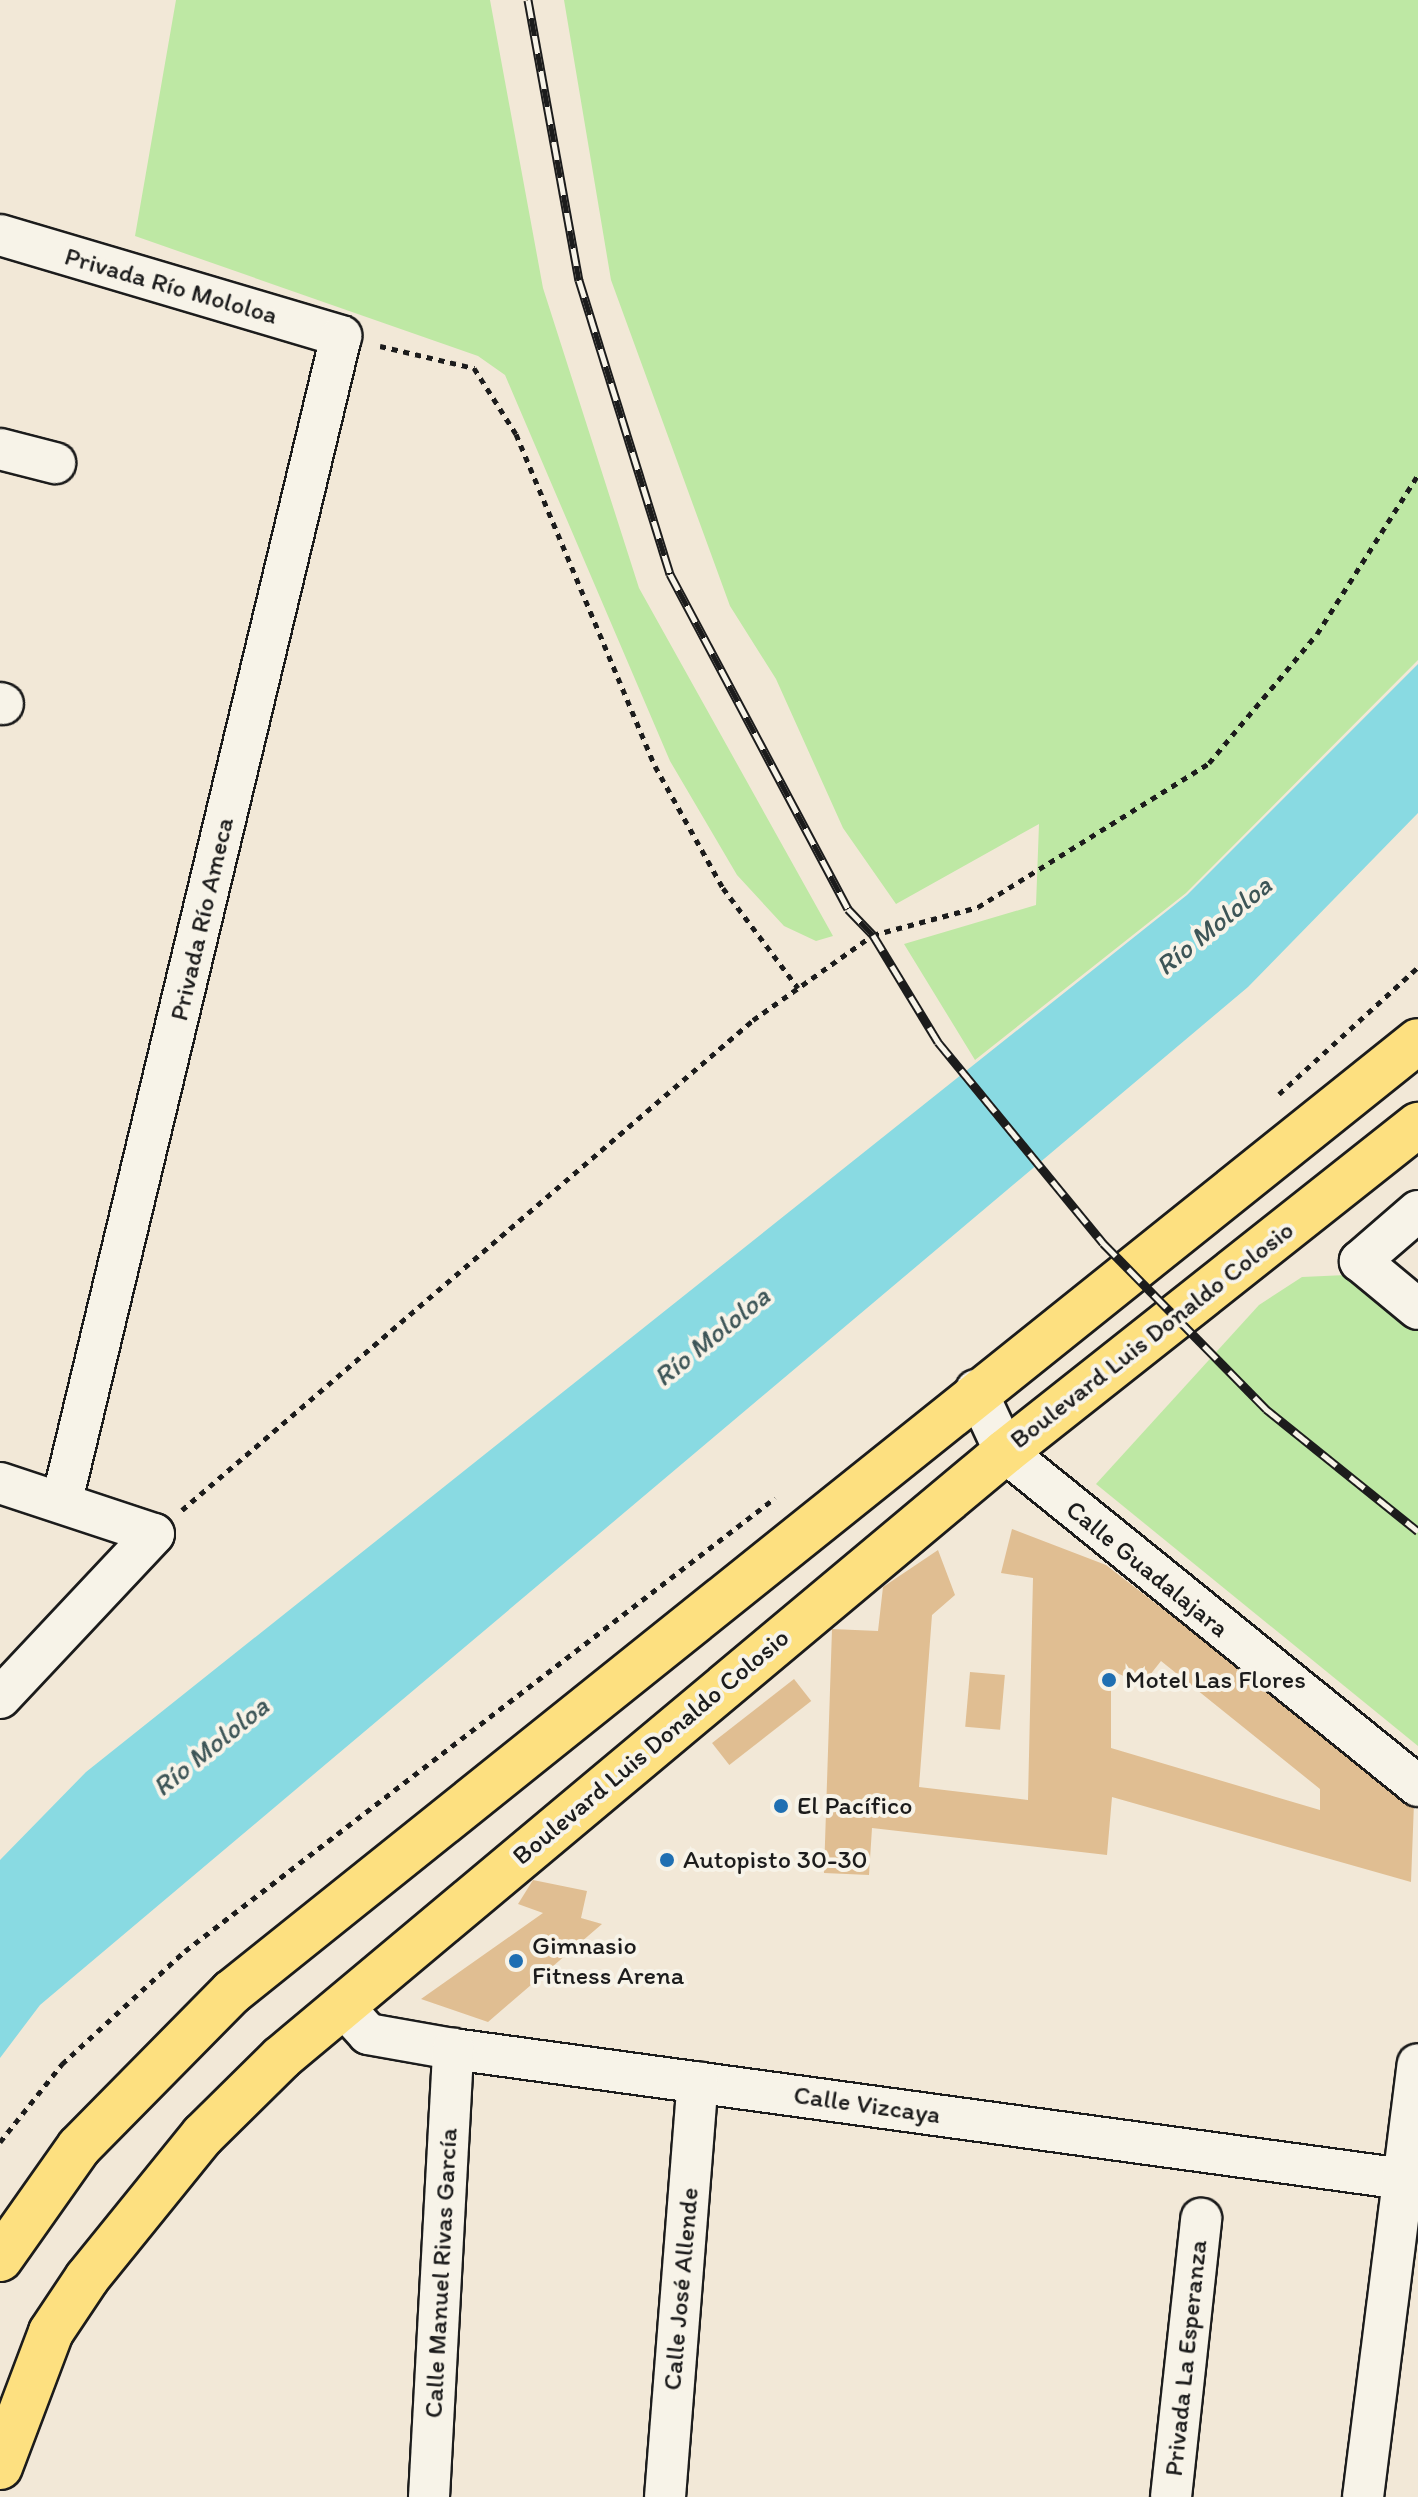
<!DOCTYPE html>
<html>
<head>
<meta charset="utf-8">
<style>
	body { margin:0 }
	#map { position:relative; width:1418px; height:2497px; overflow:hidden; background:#f2e8d7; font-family:Itim,sans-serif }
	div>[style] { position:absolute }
	.green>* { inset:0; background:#bee8a4 }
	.water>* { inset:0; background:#89dae2 }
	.building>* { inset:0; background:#e0be92; transform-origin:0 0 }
	.path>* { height:5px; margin-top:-2.5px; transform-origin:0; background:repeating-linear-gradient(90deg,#1c1c1c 0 6px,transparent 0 12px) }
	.roads { filter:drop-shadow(2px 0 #1c1c1c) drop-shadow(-2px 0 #1c1c1c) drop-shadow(0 2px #1c1c1c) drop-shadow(0 -2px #1c1c1c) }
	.minor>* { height:40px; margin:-20px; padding:0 20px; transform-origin:20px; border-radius:20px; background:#f7f3e8 }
	.primary>* { height:44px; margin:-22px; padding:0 22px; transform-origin:22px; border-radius:22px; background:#fde080 }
	.rail>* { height:9px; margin-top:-4.5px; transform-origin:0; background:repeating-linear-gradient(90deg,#f7f3e8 0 18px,#1c1c1c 0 36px); box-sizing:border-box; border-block:2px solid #1c1c1c }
	.dots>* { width:22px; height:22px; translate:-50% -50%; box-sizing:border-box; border:4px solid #f7f3e8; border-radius:50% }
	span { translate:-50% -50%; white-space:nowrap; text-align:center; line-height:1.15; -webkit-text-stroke:8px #f7f3e8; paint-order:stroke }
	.street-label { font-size:26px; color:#1c1c1c }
	.poi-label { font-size:26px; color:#1c1c1c }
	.left { translate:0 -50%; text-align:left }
	.water-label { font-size:28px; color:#3d5557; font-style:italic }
</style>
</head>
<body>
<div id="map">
	<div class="green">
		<div style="clip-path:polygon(176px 0,490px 0,543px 288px,639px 588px,833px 936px,816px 941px,784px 926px,737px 875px,670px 761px,505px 375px,478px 356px,135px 236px)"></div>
		<div style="clip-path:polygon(564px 0,1418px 0,1418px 660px,1186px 893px,975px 1060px,904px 944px,1036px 905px,1039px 824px,896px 904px,843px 828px,776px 679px,730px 606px,611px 280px)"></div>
		<div style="clip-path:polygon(1368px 1274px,1418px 1316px,1418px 1746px,1096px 1484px,1259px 1305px,1302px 1277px)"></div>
	</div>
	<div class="water">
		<div style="clip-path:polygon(1418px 664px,1418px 813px,1248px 987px,40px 2005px,0 2058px,0 1860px,86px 1772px,1187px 895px)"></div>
	</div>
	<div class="building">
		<div style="clip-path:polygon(evenodd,1012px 1529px,1106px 1565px,1414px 1803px,1411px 1882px,1112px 1797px,1107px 1855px,872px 1828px,869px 1875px,824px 1873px,832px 1629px,878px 1631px,883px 1587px,938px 1550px,955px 1595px,932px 1615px,919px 1787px,1028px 1800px,1033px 1578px,1001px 1573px,1012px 1529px,1161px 1661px,1320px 1789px,1320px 1810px,1111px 1748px,1111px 1670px,1142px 1685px,1161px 1661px)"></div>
		<div style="left:970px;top:1672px;width:35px;height:55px;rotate:5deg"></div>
		<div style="left:794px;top:1679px;width:28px;height:104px;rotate:52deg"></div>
		<div style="clip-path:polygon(533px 1880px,587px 1891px,581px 1918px,602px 1924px,488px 2022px,421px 1999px,543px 1913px,518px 1904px)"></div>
	</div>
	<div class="path">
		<div style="left:380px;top:346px;width:97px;rotate:13.2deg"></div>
		<div style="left:474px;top:368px;width:78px;rotate:57.5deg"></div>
		<div style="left:516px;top:434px;width:360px;rotate:67.3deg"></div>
		<div style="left:655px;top:766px;width:140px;rotate:60.9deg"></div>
		<div style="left:723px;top:888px;width:125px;rotate:53.1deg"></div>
		<div style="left:1279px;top:1094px;width:188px;rotate:-42.4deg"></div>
		<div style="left:182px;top:1510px;width:752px;rotate:-40.63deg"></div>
		<div style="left:753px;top:1020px;width:147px;rotate:-35.3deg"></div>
		<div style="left:873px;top:935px;width:109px;rotate:-14.9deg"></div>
		<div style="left:978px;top:907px;width:272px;rotate:-31.9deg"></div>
		<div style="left:1209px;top:763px;width:168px;rotate:-50.1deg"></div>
		<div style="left:1317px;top:634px;width:188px;rotate:-57.6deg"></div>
		<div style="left:0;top:2142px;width:100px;rotate:-51.5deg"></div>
		<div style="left:62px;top:2064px;width:167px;rotate:-42.6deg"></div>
		<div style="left:185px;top:1951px;width:744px;rotate:-37.52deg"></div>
	</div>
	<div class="roads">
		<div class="minor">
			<div style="left:0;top:235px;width:356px;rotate:16.5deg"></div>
			<div style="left:341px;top:336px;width:1198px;rotate:103.47deg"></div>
			<div style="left:0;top:449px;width:57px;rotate:14.3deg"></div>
			<div style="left:0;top:703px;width:3px;rotate:18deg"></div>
			<div style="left:1418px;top:1211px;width:77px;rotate:139.2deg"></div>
			<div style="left:1360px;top:1261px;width:75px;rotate:39.6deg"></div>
			<div style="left:976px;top:1390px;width:68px;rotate:64.9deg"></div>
			<div style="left:1005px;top:1452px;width:531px;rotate:38.96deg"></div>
			<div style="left:0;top:1483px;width:162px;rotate:18.3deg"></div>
			<div style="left:154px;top:1534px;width:225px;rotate:133.2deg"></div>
			<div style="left:342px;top:2005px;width:39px;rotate:48deg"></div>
			<div style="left:368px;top:2034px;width:86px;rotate:10deg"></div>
			<div style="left:453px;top:2049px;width:959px;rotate:7.79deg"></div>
			<div style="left:429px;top:2497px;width:449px;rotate:-86.9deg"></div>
			<div style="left:665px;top:2497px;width:416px;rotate:-85.5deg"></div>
			<div style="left:1171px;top:2497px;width:280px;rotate:-83.8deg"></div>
			<div style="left:1363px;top:2497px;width:436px;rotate:-82.8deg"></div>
		</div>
		<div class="primary">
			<div style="left:0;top:2259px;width:137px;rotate:-54.8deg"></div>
			<div style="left:79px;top:2147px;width:218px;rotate:-45.4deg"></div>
			<div style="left:232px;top:1992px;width:1520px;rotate:-38.72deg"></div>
			<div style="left:0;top:2467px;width:144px;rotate:-69.3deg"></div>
			<div style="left:51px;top:2332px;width:65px;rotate:-56.3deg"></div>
			<div style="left:87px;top:2278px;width:184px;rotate:-51deg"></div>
			<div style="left:203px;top:2135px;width:110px;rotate:-44.6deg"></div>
			<div style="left:281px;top:2058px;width:944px;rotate:-39.93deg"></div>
			<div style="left:1005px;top:1452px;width:527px;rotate:-38.37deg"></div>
		</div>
	</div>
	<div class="rail">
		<div style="left:528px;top:0;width:285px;rotate:79.7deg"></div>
		<div style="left:579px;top:280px;width:308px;rotate:72.8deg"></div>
		<div style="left:670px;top:574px;width:379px;rotate:62deg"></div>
		<div style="left:848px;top:909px;width:36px;rotate:46deg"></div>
		<div style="left:873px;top:935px;width:125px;rotate:58.7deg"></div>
		<div style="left:938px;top:1042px;width:260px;rotate:50.6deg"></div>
		<div style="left:1103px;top:1243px;width:233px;rotate:45.5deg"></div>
		<div style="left:1266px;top:1409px;width:195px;rotate:38.8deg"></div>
	</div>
	<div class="dots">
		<div style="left:1109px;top:1680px;background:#1f6fb2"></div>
		<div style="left:781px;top:1806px;background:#1f6fb2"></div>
		<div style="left:667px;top:1860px;background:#1f6fb2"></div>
		<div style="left:516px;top:1961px;background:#1f6fb2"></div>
	</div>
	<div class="street-label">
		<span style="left:171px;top:286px;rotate:16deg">Privada Río Mololoa</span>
		<span style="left:202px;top:919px;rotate:-77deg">Privada Río Ameca</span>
		<span style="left:1152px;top:1335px;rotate:-38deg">Boulevard Luis Donaldo Colosio</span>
		<span style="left:1147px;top:1569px;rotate:39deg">Calle Guadalajara</span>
		<span style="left:651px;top:1747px;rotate:-40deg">Boulevard Luis Donaldo Colosio</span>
		<span style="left:867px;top:2105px;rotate:8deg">Calle Vizcaya</span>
		<span style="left:441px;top:2273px;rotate:-87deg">Calle Manuel Rivas García</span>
		<span style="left:681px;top:2289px;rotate:-85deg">Calle José Allende</span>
		<span style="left:1186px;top:2358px;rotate:-84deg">Privada La Esperanza</span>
	</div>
	<div class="poi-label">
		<span class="left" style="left:1125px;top:1680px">Motel Las Flores</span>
		<span class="left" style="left:797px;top:1806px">El Pacífico</span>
		<span class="left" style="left:683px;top:1860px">Autopisto 30-30</span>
		<span class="left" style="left:532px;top:1961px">Gimnasio<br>Fitness Arena</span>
	</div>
	<div class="water-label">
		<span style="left:1213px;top:925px;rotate:-39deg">Río Mololoa</span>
		<span style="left:711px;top:1336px;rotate:-39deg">Río Mololoa</span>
		<span style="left:210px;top:1746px;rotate:-39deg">Río Mololoa</span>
	</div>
</div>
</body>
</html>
